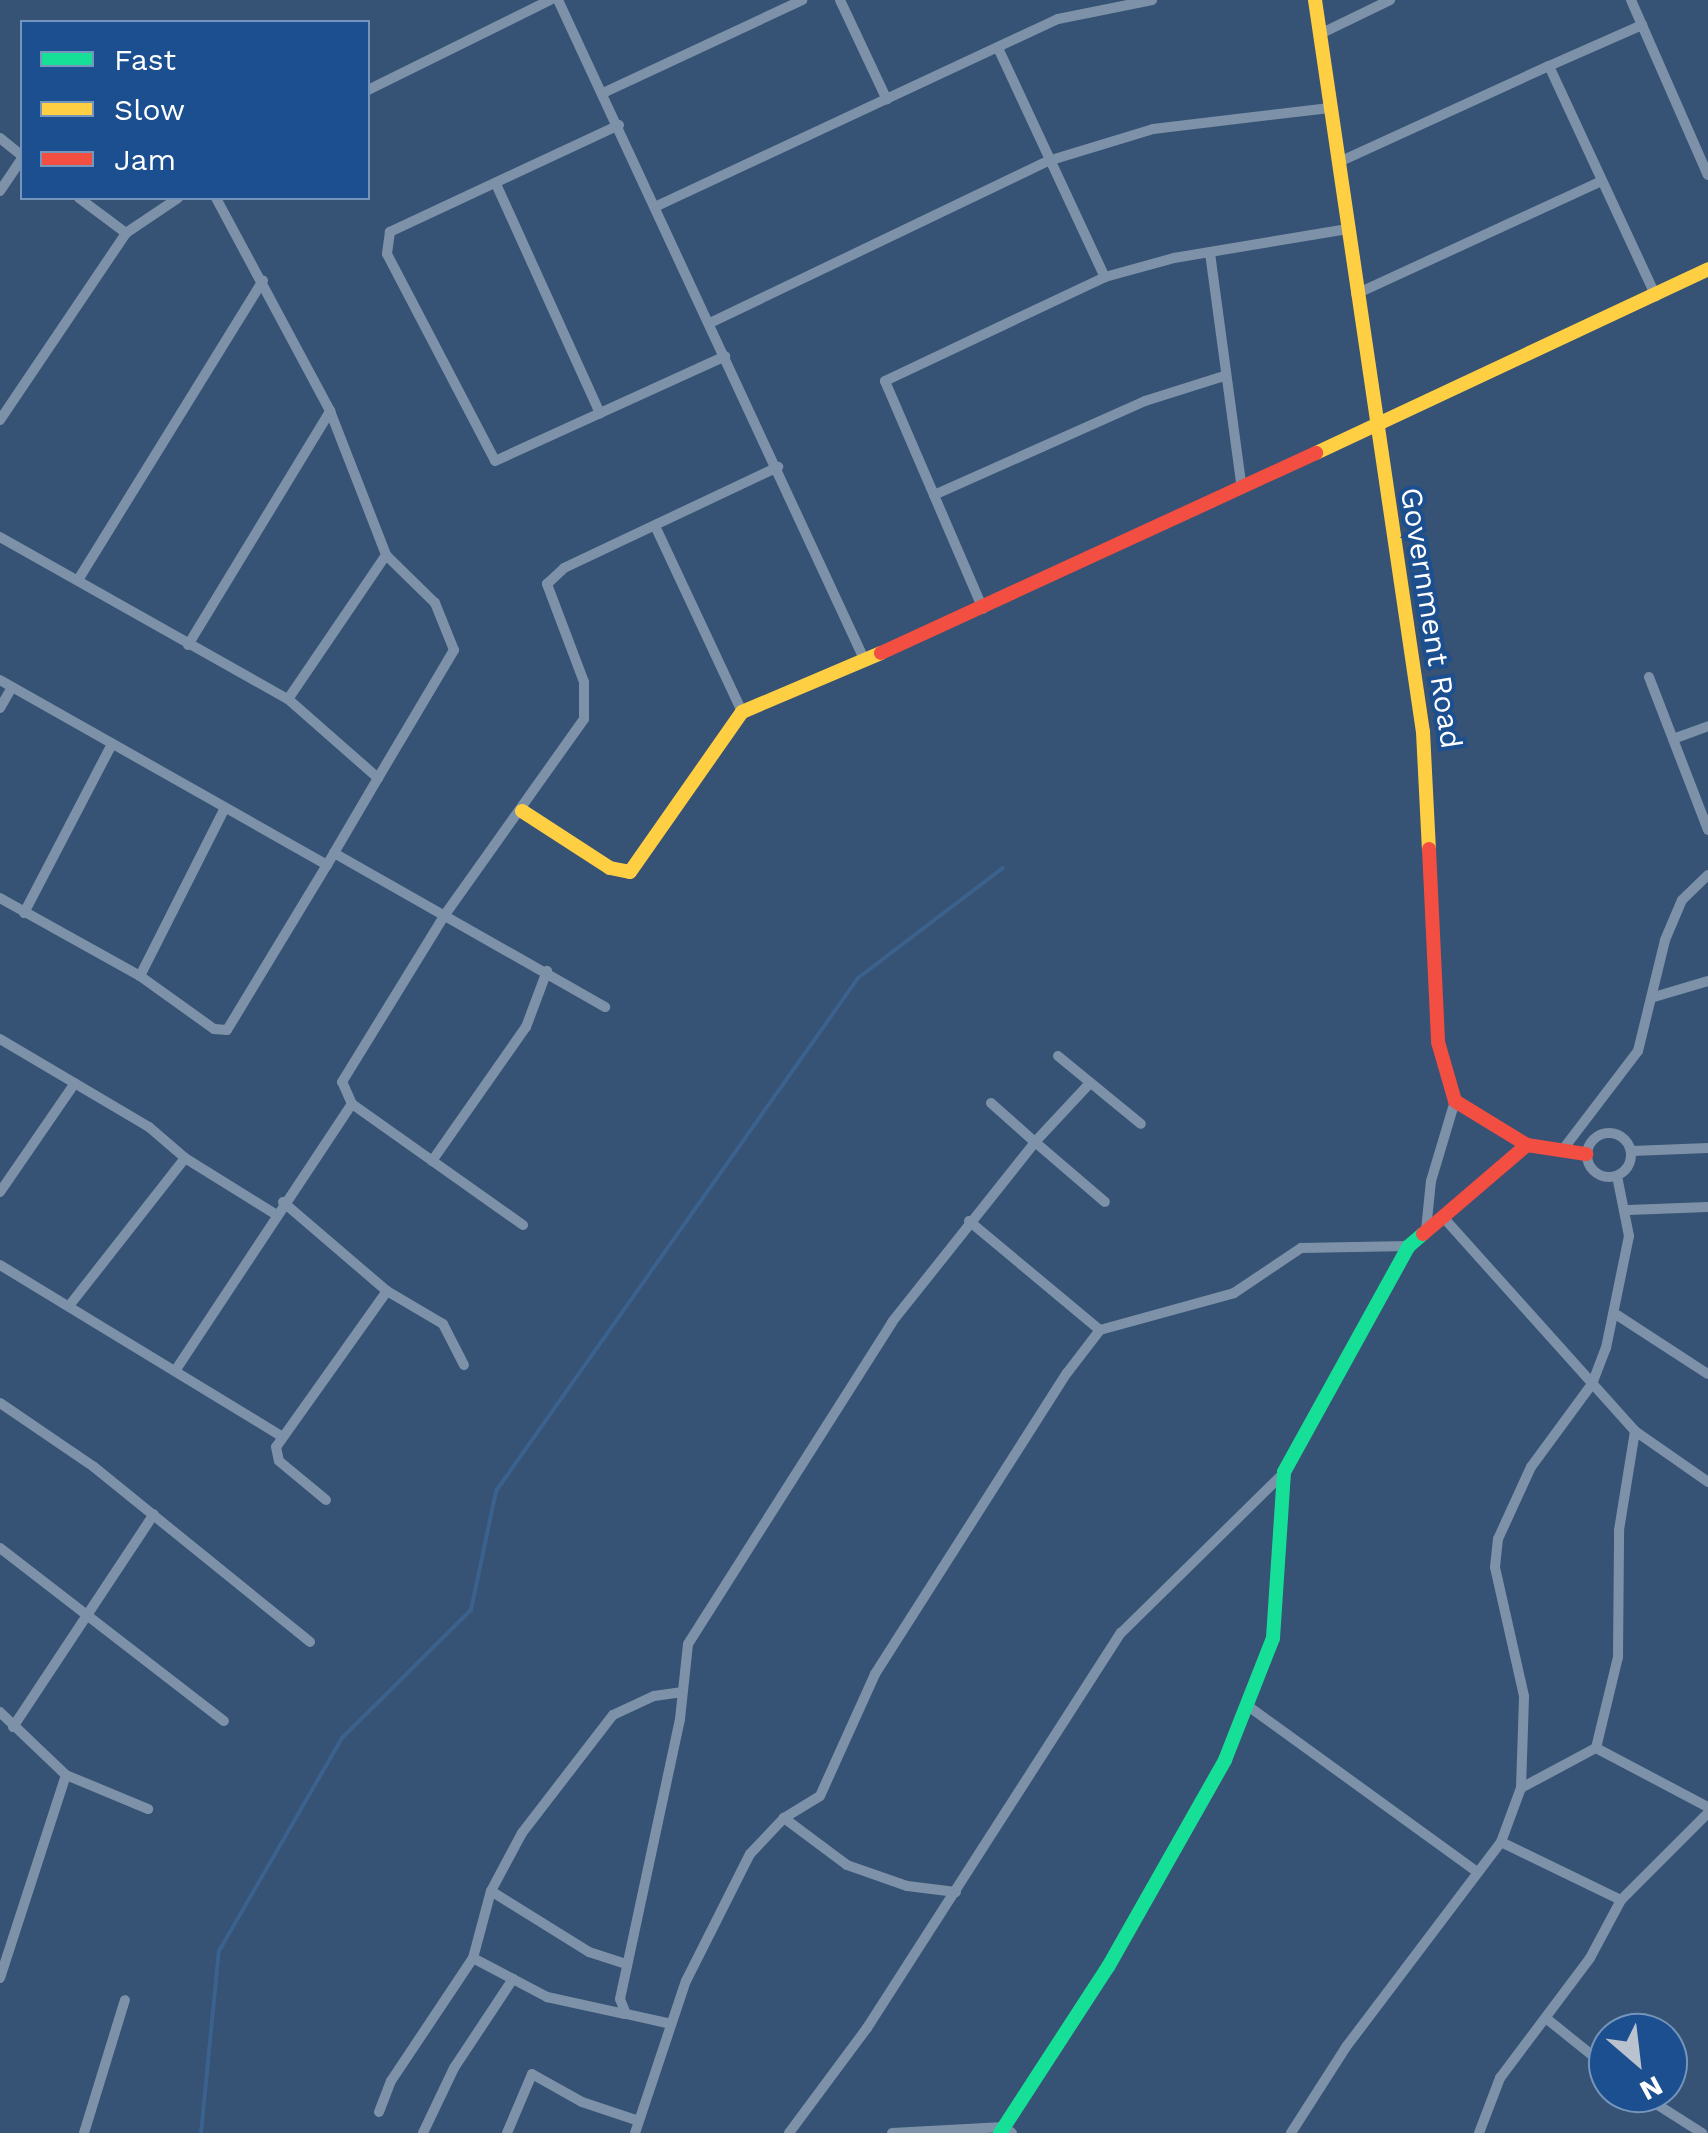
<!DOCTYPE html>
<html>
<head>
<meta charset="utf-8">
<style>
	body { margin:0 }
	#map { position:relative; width:1708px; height:2133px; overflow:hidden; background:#365274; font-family:"Work Sans",sans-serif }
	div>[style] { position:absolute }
	.stream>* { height:4px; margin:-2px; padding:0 2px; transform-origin:2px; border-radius:2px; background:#3b618d }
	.street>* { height:10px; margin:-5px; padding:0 5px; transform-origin:5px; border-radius:5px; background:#7d92a8 }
	.street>.ring { margin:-5px; padding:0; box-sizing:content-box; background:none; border:10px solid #7d92a8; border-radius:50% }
	.fast>* { height:14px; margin:-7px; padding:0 7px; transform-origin:7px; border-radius:7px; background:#16e098 }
	.slow>* { height:14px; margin:-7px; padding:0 7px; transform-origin:7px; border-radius:7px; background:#ffcf43 }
	.jam>* { height:14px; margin:-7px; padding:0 7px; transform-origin:7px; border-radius:7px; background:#f24e42 }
	span { translate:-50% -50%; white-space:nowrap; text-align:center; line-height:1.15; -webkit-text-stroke:8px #1b4f8f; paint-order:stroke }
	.street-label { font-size:30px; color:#fff }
	.legend { position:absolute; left:20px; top:20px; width:350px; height:180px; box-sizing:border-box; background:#1b4f8f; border:2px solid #7695bc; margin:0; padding:12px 18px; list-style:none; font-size:30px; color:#fff }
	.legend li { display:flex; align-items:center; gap:20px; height:50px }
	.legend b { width:50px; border:2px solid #7695bc }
	.north { position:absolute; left:1588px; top:2013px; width:100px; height:100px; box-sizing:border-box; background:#1b4f8f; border:2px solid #7695bc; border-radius:50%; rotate:152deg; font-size:28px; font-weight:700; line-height:40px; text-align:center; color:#fff }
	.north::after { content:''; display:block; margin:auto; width:35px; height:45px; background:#b9c2ce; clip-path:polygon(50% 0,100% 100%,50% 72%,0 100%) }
</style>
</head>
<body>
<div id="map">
	<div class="stream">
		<div style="left:201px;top:2133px;width:183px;rotate:-84.4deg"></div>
		<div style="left:219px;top:1951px;width:246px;rotate:-60deg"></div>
		<div style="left:342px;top:1738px;width:182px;rotate:-44.8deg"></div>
		<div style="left:471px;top:1610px;width:122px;rotate:-78.1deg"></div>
		<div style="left:496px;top:1491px;width:628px;rotate:-54.79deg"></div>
		<div style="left:858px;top:978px;width:182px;rotate:-37.2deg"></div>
	</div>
	<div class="street">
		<div style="left:558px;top:0;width:727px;rotate:65.09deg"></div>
		<div style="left:840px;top:0;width:110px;rotate:64.8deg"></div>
		<div style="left:1631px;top:0;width:191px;rotate:66.3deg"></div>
		<div style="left:1320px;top:34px;width:78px;rotate:-25.9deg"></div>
		<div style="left:998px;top:48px;width:253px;rotate:65deg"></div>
		<div style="left:1549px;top:66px;width:102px;rotate:-23.8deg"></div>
		<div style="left:368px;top:90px;width:203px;rotate:-26.3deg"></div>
		<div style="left:603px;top:93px;width:220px;rotate:-25deg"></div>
		<div style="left:619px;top:125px;width:253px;rotate:155deg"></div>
		<div style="left:390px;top:232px;width:22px;rotate:98deg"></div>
		<div style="left:387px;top:254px;width:233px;rotate:62.4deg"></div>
		<div style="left:495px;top:461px;width:253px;rotate:-24.5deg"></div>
		<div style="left:0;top:138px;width:28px;rotate:39deg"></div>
		<div style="left:1339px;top:162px;width:231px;rotate:-24.6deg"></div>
		<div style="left:1549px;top:66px;width:254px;rotate:65.1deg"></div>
		<div style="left:496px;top:184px;width:252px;rotate:65.6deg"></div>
		<div style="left:0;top:191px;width:40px;rotate:-56deg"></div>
		<div style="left:79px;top:198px;width:59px;rotate:36.7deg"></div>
		<div style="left:216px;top:198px;width:242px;rotate:61.8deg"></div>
		<div style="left:330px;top:411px;width:155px;rotate:68.7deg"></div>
		<div style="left:386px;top:555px;width:174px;rotate:124.2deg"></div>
		<div style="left:659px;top:205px;width:440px;rotate:-25deg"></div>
		<div style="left:1058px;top:19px;width:96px;rotate:-11.4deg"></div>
		<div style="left:1210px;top:253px;width:238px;rotate:82.3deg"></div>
		<div style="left:1356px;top:294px;width:268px;rotate:-24.7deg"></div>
		<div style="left:712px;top:322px;width:373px;rotate:-25.6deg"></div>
		<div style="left:1048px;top:161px;width:110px;rotate:-16.9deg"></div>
		<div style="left:1153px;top:129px;width:178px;rotate:-6.8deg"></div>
		<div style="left:0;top:420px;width:225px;rotate:-56deg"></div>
		<div style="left:126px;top:233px;width:63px;rotate:-33.9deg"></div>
		<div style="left:934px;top:495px;width:124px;rotate:-113.3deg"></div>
		<div style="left:885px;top:381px;width:243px;rotate:-25.3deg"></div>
		<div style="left:1105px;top:277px;width:72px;rotate:-15.4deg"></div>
		<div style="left:1174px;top:258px;width:176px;rotate:-9.5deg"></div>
		<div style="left:656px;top:528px;width:203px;rotate:64.9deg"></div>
		<div style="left:0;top:537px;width:330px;rotate:29.4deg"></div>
		<div style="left:288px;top:699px;width:120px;rotate:41.3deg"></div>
		<div style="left:378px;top:778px;width:87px;rotate:120.4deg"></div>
		<div style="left:78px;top:580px;width:352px;rotate:-58.3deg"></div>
		<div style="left:983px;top:609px;width:124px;rotate:-113.3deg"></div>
		<div style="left:934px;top:495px;width:231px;rotate:-24deg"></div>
		<div style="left:1145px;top:401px;width:83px;rotate:-17.6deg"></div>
		<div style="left:188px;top:645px;width:274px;rotate:-58.7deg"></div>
		<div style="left:1649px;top:677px;width:164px;rotate:68.9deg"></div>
		<div style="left:0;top:680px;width:376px;rotate:29.5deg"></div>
		<div style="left:0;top:708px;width:24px;rotate:-60deg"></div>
		<div style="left:1673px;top:739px;width:37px;rotate:-20deg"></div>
		<div style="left:378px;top:778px;width:149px;rotate:-59.3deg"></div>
		<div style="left:454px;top:650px;width:51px;rotate:-112deg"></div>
		<div style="left:435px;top:603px;width:69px;rotate:-135.6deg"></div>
		<div style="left:0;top:898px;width:160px;rotate:29.1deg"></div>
		<div style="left:140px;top:976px;width:91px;rotate:35.6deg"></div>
		<div style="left:214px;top:1029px;width:13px;rotate:4deg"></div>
		<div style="left:227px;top:1030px;width:207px;rotate:-58.8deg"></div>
		<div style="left:334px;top:853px;width:312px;rotate:29.6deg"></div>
		<div style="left:24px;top:913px;width:191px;rotate:-62.5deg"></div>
		<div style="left:140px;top:976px;width:186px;rotate:-63.2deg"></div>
		<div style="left:1654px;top:997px;width:56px;rotate:-16.5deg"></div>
		<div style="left:0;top:1039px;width:173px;rotate:30.6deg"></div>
		<div style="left:149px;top:1127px;width:48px;rotate:40.7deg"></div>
		<div style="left:185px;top:1158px;width:108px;rotate:31.8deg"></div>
		<div style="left:1058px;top:1056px;width:107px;rotate:39.3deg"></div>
		<div style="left:991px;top:1103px;width:59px;rotate:41.6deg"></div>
		<div style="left:1035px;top:1142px;width:81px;rotate:-47deg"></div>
		<div class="ring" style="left:1587px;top:1133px;width:34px;height:34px"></div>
		<div style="left:1564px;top:1148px;width:122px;rotate:-52.7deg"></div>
		<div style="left:1638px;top:1051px;width:114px;rotate:-76.3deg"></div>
		<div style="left:1665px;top:940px;width:43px;rotate:-67deg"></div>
		<div style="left:1682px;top:900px;width:36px;rotate:-44deg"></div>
		<div style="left:1632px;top:1151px;width:76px;rotate:-2.3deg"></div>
		<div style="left:432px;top:1161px;width:164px;rotate:-55deg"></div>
		<div style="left:526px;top:1027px;width:60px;rotate:-69.4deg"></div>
		<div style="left:0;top:1192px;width:132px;rotate:-55.5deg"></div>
		<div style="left:283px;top:1202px;width:137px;rotate:40.6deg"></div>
		<div style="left:387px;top:1291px;width:191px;rotate:125.4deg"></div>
		<div style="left:276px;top:1447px;width:14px;rotate:78deg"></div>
		<div style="left:279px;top:1461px;width:61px;rotate:39.7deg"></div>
		<div style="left:1628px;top:1210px;width:80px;rotate:-2.1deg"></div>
		<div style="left:1443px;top:1217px;width:288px;rotate:48.1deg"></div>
		<div style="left:1635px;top:1431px;width:89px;rotate:34.9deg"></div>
		<div style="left:969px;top:1221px;width:170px;rotate:39.8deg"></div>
		<div style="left:523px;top:1225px;width:209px;rotate:-144.7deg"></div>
		<div style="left:352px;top:1104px;width:24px;rotate:-114deg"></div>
		<div style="left:342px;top:1082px;width:195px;rotate:-58.4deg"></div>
		<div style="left:444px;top:916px;width:242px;rotate:-54.6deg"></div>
		<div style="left:584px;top:719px;width:37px;rotate:-90deg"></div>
		<div style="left:584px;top:682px;width:105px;rotate:-110.7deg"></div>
		<div style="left:547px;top:584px;width:23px;rotate:-43deg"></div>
		<div style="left:564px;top:568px;width:237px;rotate:-25.3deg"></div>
		<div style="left:1426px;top:1230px;width:49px;rotate:-84.2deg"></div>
		<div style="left:1431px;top:1181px;width:84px;rotate:-73.3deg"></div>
		<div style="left:0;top:1265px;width:329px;rotate:31.3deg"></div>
		<div style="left:387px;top:1291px;width:65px;rotate:30.5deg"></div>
		<div style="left:443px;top:1324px;width:46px;rotate:62.9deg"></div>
		<div style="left:69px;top:1306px;width:188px;rotate:-51.9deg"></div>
		<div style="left:1617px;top:1315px;width:108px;rotate:33deg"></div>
		<div style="left:177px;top:1368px;width:317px;rotate:-56.5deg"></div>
		<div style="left:0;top:1403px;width:114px;rotate:34.2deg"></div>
		<div style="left:94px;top:1467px;width:278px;rotate:39deg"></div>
		<div style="left:0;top:1548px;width:283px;rotate:37.7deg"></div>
		<div style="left:1248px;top:1706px;width:283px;rotate:35.9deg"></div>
		<div style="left:0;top:1712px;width:91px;rotate:43.7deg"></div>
		<div style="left:66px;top:1775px;width:89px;rotate:22.5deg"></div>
		<div style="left:13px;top:1727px;width:255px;rotate:-56.5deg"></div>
		<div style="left:1596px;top:1748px;width:127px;rotate:27.8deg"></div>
		<div style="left:1521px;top:1788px;width:85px;rotate:-28.1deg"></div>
		<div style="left:1596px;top:1748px;width:94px;rotate:-76.4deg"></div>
		<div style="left:1618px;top:1657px;width:127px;rotate:-89.5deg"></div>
		<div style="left:1619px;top:1530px;width:100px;rotate:-80.8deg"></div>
		<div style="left:1501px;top:1842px;width:133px;rotate:25.8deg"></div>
		<div style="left:491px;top:1891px;width:115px;rotate:31.9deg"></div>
		<div style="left:589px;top:1952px;width:39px;rotate:18deg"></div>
		<div style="left:956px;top:1892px;width:49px;rotate:-173deg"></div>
		<div style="left:907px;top:1886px;width:64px;rotate:-160.7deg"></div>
		<div style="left:847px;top:1865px;width:79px;rotate:-143.3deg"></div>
		<div style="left:784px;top:1818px;width:42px;rotate:-31.4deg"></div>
		<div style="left:820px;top:1796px;width:134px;rotate:-65.7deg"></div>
		<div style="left:875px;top:1674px;width:357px;rotate:-57.5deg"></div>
		<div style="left:1067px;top:1373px;width:54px;rotate:-52.5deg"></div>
		<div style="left:1100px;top:1330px;width:139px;rotate:-15.4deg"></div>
		<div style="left:1234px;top:1293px;width:81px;rotate:-33.9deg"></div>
		<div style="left:1301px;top:1248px;width:108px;rotate:-1.1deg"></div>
		<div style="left:473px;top:1958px;width:84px;rotate:27.8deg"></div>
		<div style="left:547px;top:1997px;width:80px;rotate:12.3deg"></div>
		<div style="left:0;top:1978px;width:213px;rotate:-72deg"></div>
		<div style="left:1547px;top:2019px;width:78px;rotate:38.8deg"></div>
		<div style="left:667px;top:2023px;width:42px;rotate:-167.6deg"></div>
		<div style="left:626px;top:2014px;width:16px;rotate:-112deg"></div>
		<div style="left:620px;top:1999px;width:286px;rotate:-77.9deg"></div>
		<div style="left:680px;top:1719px;width:75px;rotate:-83.9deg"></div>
		<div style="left:688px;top:1644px;width:381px;rotate:-57.6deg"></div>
		<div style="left:892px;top:1322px;width:230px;rotate:-51.5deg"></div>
		<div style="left:1035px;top:1142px;width:92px;rotate:40.6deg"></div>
		<div style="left:1639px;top:2093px;width:75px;rotate:32.4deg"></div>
		<div style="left:379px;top:2112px;width:33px;rotate:-69deg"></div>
		<div style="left:391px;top:2081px;width:148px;rotate:-56.3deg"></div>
		<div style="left:473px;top:1958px;width:69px;rotate:-75deg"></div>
		<div style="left:491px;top:1891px;width:66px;rotate:-61.9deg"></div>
		<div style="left:522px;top:1833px;width:149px;rotate:-52.4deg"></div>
		<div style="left:613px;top:1715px;width:45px;rotate:-24.9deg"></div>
		<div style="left:654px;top:1696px;width:27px;rotate:-8deg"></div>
		<div style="left:84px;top:2133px;width:139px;rotate:-72.9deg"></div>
		<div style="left:423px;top:2133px;width:72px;rotate:-64.5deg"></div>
		<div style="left:454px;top:2068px;width:107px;rotate:-56.5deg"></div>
		<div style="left:507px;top:2133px;width:64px;rotate:-67deg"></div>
		<div style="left:532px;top:2074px;width:57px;rotate:29.2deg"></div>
		<div style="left:582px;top:2102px;width:60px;rotate:18.4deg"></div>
		<div style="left:635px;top:2133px;width:160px;rotate:-71.5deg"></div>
		<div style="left:686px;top:1981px;width:142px;rotate:-63.3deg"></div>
		<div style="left:750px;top:1854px;width:50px;rotate:-46.6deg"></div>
		<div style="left:789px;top:2133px;width:131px;rotate:-53.4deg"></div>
		<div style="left:867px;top:2028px;width:470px;rotate:-57.3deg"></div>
		<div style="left:1121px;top:1633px;width:228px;rotate:-44.5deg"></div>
		<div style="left:892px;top:2133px;width:112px;rotate:-3.1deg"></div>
		<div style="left:1004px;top:2127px;width:10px;rotate:37deg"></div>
		<div style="left:1291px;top:2133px;width:102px;rotate:-57.4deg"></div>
		<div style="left:1346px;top:2047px;width:257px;rotate:-52.9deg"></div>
		<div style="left:1501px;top:1842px;width:58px;rotate:-69.7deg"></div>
		<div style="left:1521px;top:1788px;width:92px;rotate:-88.1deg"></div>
		<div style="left:1524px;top:1696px;width:132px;rotate:-102.7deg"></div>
		<div style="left:1495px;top:1567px;width:28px;rotate:-84deg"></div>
		<div style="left:1498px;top:1539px;width:79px;rotate:-65.4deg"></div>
		<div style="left:1531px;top:1467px;width:103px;rotate:-53.7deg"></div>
		<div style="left:1592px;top:1384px;width:39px;rotate:-69deg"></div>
		<div style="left:1606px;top:1348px;width:114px;rotate:-78.4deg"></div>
		<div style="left:1629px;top:1236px;width:61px;rotate:-101.3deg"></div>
		<div style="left:1479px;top:2133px;width:59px;rotate:-69.1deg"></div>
		<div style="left:1500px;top:2078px;width:150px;rotate:-53.1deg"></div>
		<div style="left:1590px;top:1958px;width:66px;rotate:-61.9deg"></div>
		<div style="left:1621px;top:1900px;width:123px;rotate:-45deg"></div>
	</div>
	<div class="fast">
		<div style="left:1000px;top:2133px;width:198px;rotate:-57deg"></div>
		<div style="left:1108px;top:1967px;width:238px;rotate:-60.5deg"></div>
		<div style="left:1225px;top:1760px;width:131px;rotate:-68.5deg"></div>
		<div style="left:1273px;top:1638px;width:166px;rotate:-86.2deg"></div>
		<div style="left:1284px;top:1472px;width:258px;rotate:-61.1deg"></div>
		<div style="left:1409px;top:1246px;width:18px;rotate:-41deg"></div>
	</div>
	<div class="slow">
		<div style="left:1315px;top:0;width:740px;rotate:81.61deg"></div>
		<div style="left:1423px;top:732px;width:117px;rotate:87.1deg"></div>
		<div style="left:1316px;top:453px;width:433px;rotate:-25.1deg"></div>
		<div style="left:522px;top:811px;width:105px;rotate:32.9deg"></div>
		<div style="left:610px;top:868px;width:20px;rotate:11deg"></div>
		<div style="left:630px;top:872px;width:195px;rotate:-55deg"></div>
		<div style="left:742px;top:712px;width:151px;rotate:-23deg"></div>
	</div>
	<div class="jam">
		<div style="left:881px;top:653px;width:479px;rotate:-24.7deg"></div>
		<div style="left:1429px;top:849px;width:193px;rotate:87.3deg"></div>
		<div style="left:1438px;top:1042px;width:61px;rotate:73.9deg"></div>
		<div style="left:1455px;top:1101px;width:84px;rotate:31.4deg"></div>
		<div style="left:1527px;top:1145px;width:60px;rotate:8.7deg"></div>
		<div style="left:1423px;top:1234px;width:137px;rotate:-40.6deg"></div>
	</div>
	<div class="street-label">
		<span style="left:1431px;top:618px;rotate:81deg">Government Road</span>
	</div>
	<ul class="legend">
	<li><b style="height:12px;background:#16e098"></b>Fast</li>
	<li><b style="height:12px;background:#ffcf43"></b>Slow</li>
	<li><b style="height:12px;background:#f24e42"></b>Jam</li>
	</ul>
	<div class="north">N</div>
</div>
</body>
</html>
